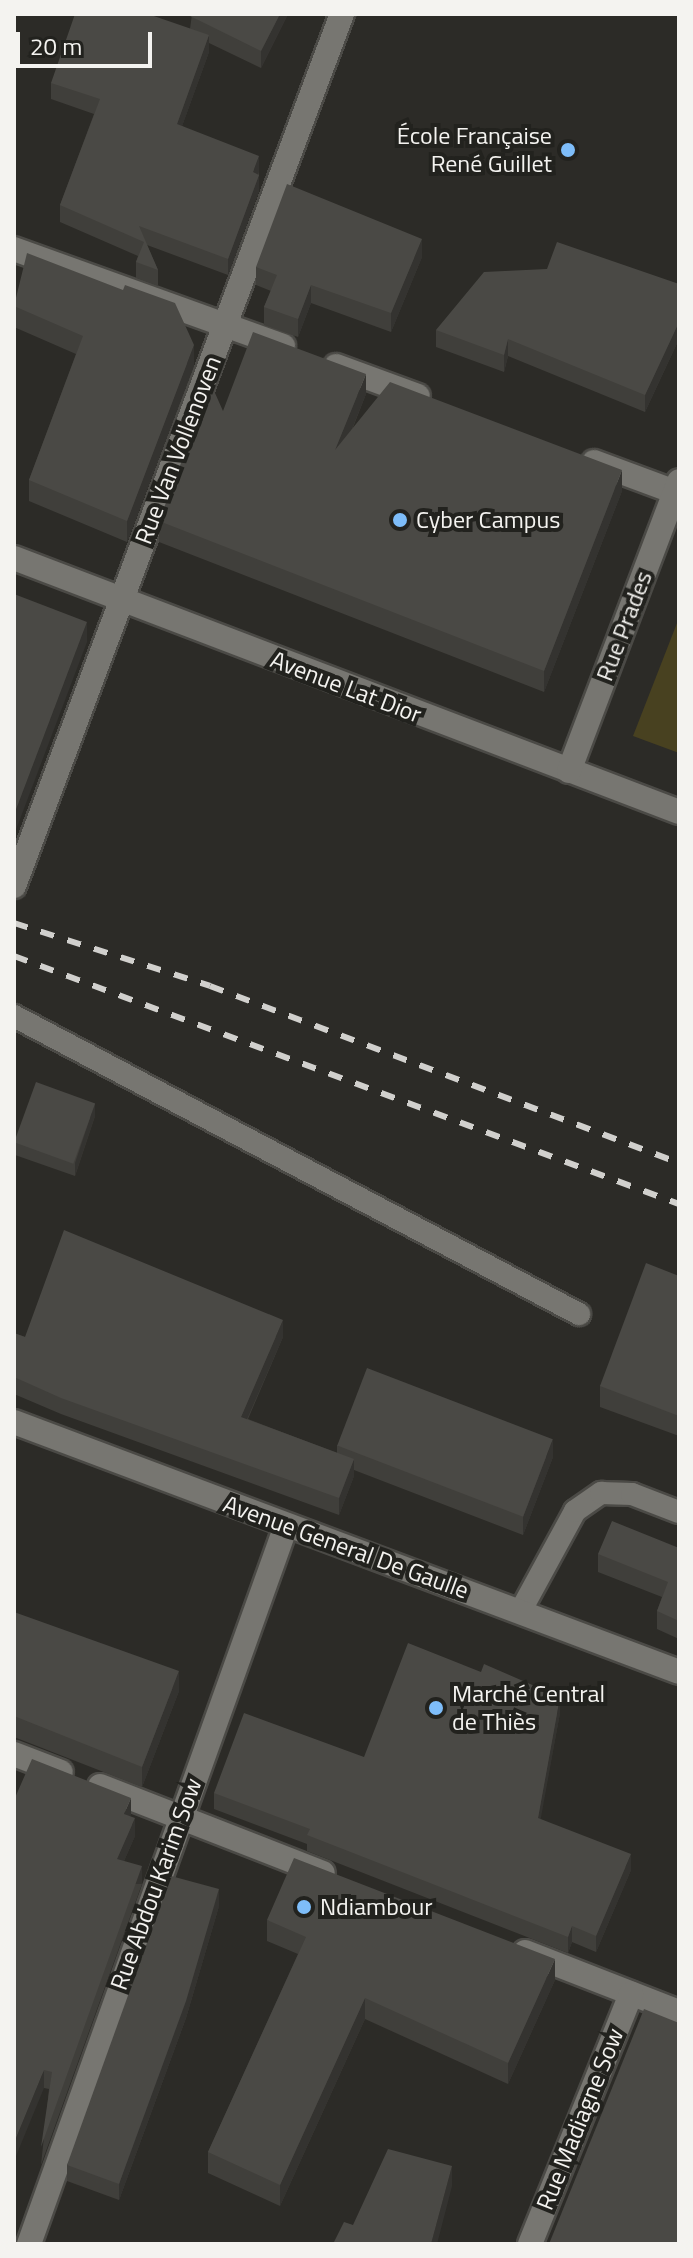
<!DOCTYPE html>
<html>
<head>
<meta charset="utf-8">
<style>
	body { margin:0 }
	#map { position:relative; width:693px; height:2258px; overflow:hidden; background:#2c2b27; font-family:"Titillium Web",sans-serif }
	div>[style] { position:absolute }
	.green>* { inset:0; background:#484120 }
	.roads { filter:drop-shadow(2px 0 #4b4a46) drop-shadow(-2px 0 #4b4a46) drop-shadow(0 2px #4b4a46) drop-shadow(0 -2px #4b4a46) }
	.lane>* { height:22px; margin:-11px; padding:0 11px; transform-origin:11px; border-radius:11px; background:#777671 }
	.street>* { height:24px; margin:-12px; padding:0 12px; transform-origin:12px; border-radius:12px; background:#777671 }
	.rail>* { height:6px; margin-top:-3px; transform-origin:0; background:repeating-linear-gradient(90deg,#d1d0cd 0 14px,transparent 0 28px) }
	.wall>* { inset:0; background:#403f3b }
	.shaded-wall>* { inset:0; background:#343330; transform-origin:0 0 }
	.building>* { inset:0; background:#4a4945; transform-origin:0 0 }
	.dots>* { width:22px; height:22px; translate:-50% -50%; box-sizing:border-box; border:4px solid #22221e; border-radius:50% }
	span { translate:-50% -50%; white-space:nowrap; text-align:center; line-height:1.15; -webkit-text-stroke:8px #22221e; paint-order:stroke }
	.poi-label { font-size:24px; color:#f4f3f0 }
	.right { translate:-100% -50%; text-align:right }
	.left { translate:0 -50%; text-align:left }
	.street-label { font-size:24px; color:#f4f3f0 }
	.frame { position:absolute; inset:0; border:16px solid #f4f3f0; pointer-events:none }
	.scale { position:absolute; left:16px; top:32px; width:136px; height:36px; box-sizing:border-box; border:4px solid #f4f3f0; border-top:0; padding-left:10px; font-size:24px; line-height:28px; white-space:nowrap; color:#f4f3f0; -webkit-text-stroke:6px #22221e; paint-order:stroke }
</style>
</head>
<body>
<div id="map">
	<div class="green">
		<div style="clip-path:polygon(679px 618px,679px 753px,633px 736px)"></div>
	</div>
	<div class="roads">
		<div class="lane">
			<div style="left:14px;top:1016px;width:639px;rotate:27.81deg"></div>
			<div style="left:520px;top:1612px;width:115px;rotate:-61.4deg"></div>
			<div style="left:575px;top:1511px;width:32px;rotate:-35deg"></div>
			<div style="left:601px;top:1493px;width:31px;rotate:2deg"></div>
			<div style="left:632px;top:1494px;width:50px;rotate:21deg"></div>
		</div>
		<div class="street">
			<div style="left:14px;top:249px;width:286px;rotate:19.8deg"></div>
			<div style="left:336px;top:366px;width:87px;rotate:20.1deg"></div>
			<div style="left:594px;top:462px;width:86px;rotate:20.3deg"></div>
			<div style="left:14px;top:558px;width:712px;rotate:20.9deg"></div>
			<div style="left:569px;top:771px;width:310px;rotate:-69.2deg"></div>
			<div style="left:14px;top:886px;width:932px;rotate:-69.39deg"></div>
			<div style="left:14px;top:1422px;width:710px;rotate:20.6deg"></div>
			<div style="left:14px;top:1754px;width:50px;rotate:21deg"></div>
			<div style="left:100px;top:1786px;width:239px;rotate:21.3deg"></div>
			<div style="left:525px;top:1952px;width:165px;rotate:21.3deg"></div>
			<div style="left:29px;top:2244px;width:763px;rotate:-70.31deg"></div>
			<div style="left:530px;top:2244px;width:270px;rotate:-68deg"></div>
		</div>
	</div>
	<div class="rail">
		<div style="left:14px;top:923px;width:206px;rotate:17.8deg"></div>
		<div style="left:210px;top:986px;width:501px;rotate:20.68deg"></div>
		<div style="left:14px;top:956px;width:710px;rotate:20.45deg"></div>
	</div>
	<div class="wall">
		<div style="clip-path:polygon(192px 14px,288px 14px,261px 68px,209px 43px,209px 52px,182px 126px,259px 172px,259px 191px,228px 275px,147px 245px,158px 270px,158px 286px,136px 278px,136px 262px,138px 256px,60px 222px,60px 205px,94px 114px,51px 99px,51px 83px,190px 29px)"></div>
		<div style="clip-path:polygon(422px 257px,391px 332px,311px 303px,298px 337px,264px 325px,264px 307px,271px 291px,256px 285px,256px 267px)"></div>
		<div style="clip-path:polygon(679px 284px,679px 339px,645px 412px,508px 356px,504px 372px,436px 347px,436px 330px)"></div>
		<div style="clip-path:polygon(14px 302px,194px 366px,127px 542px,29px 501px,29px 480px,76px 354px,14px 327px)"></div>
		<div style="clip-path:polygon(366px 394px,352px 430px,622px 491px,544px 692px,159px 542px,159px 521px,223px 411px)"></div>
		<div style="clip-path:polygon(95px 1116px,75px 1176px,15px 1155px,15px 1142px)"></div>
		<div style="clip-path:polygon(679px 1276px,679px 1436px,600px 1407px,600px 1386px)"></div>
		<div style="clip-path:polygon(14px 1333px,25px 1337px,283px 1337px,248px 1419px,337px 1453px,337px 1445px,553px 1457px,523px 1535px,354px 1470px,354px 1476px,339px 1515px,61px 1414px,14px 1394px)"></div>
		<div style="clip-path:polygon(679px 1548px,679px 1639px,657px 1629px,657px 1611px,662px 1597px,598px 1572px,598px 1554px)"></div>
		<div style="clip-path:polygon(14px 1612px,179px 1691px,142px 1787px,14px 1737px)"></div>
		<div style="clip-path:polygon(560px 1713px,540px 1819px,631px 1870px,596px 1952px,572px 1942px,568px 1953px,307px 1851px,307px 1844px,214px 1809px,214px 1793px)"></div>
		<div style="clip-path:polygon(14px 1800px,130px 1816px,135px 1836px,124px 1861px,142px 1884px,41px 2165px,49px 2089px,44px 2088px)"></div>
		<div style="clip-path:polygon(219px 1906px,186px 2018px,119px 2200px,67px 2181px,67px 2165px)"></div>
		<div style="clip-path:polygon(267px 1920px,555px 1980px,508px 2084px,365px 2019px,280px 2206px,208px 2173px,208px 2152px,298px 1954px,267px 1941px)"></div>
	</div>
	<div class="shaded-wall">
		<div style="clip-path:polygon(280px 14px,288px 14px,261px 68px,261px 51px)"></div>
		<div style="clip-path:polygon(209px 35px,209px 52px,177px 140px,177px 124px)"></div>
		<div style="clip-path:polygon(259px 156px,259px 172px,253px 189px,253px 172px)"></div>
		<div style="clip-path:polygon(259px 175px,259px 191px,228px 275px,228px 259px)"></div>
		<div style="clip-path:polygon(422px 239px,422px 257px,391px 332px,391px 313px)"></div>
		<div style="clip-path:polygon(311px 285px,311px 303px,298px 337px,298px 319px)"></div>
		<div style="clip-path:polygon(679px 322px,679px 339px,645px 412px,645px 395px)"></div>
		<div style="clip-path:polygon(508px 339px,508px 356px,504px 372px,504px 355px)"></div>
		<div style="clip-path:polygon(194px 345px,194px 366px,127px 542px,127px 521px)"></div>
		<div style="clip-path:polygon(366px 374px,366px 394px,335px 471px,335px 450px)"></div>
		<div style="clip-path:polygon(622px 470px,622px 491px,544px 692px,544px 671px)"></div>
		<div style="clip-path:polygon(87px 622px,87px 642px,14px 835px,14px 815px)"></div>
		<div style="clip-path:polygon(95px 1103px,95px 1116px,75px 1176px,75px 1163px)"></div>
		<div style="clip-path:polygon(283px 1320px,283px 1337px,241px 1433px,241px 1417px)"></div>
		<div style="clip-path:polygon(553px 1439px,553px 1457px,523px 1535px,523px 1517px)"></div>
		<div style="clip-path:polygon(354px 1459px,354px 1476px,339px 1515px,339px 1498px)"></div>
		<div style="clip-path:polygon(179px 1671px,179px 1691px,142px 1787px,142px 1767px)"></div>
		<div style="clip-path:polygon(560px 1697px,560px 1713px,538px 1834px,538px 1818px)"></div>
		<div style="clip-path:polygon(131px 1798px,131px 1815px,124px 1831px,124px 1814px)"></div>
		<div style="clip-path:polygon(135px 1818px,135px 1836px,117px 1877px,117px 1859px)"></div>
		<div style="clip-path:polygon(631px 1854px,631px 1870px,596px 1952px,596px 1936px)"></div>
		<div style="left:142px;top:1866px;width:18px;height:299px;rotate:90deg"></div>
		<div style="clip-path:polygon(219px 1889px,219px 1906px,186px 2018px,119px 2200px,119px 2184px)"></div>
		<div style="clip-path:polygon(572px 1926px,572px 1942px,568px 1953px,568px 1937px)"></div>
		<div style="clip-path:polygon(555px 1959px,555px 1980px,508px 2084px,508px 2063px)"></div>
		<div style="clip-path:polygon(365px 1998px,365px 2019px,280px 2206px,280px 2185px)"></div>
		<div style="clip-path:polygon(44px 2070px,44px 2088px,14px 2161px,14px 2143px)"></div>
		<div style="clip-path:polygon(452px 2166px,452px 2186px,437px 2244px,431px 2244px)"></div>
	</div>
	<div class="building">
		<div style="clip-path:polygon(75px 14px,148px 14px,209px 35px,177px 124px,259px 156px,253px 172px,259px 175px,228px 259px,139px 226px,158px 270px,136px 262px,144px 242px,60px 205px,100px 99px,51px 83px)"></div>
		<div style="clip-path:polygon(192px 14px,280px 14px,261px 51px,190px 16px)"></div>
		<div style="clip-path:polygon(287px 184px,422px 239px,391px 313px,311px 285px,298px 319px,264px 307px,277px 275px,256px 267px)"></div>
		<div style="clip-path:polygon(557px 242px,679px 284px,679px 322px,645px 395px,508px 339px,504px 355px,436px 330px,484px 272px,547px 269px)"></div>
		<div style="clip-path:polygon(27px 253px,123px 290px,125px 285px,175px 303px,194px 345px,127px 521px,29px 480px,83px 336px,14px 306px)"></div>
		<div style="clip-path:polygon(253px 332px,366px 374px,335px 450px,390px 382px,622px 470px,544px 671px,159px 521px,211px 384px,223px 411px)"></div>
		<div style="clip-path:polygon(14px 594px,87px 622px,14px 815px)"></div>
		<div style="left:36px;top:1082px;width:63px;height:64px;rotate:20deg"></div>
		<div style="clip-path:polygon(64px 1230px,283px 1320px,241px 1417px,354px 1459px,339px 1498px,61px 1398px,14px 1377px,14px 1333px,25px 1337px)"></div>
		<div style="clip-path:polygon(646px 1263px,679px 1276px,679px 1416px,600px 1386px)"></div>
		<div style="left:367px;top:1368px;width:199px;height:83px;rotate:21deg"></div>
		<div style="clip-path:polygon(612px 1521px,679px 1548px,679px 1621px,657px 1611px,668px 1582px,598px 1554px)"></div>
		<div style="clip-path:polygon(14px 1612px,179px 1671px,142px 1767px,14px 1716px)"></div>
		<div style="clip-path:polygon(408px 1643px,481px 1672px,484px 1664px,560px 1697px,538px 1818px,631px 1854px,596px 1936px,572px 1926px,568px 1937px,307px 1835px,310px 1829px,214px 1793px,244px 1713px,364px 1757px)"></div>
		<div style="clip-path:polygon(32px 1759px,131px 1798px,124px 1814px,135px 1818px,117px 1859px,142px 1866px,41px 2147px,52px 2072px,44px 2070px,14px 2143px,14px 1800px)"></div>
		<div style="clip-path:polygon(294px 1858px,555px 1959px,508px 2063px,365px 1998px,280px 2185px,208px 2152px,306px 1937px,267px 1920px)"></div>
		<div style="clip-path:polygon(171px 1876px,219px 1889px,186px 2001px,119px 2184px,67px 2165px)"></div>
		<div style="clip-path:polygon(644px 2009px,679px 2023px,679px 2244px,549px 2244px)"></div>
		<div style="clip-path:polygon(388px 2149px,452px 2166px,431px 2244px,333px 2244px,344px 2222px,353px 2225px)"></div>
	</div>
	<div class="dots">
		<div style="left:568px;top:150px;background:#7ebdf9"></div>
		<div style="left:400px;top:520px;background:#7ebdf9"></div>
		<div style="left:436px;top:1708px;background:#7ebdf9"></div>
		<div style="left:304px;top:1907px;background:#7ebdf9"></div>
	</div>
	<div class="poi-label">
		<span class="right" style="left:552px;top:150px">École Française<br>René Guillet</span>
		<span class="left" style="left:416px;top:520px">Cyber Campus</span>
		<span class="left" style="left:452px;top:1708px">Marché Central<br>de Thiès</span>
		<span class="left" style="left:320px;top:1907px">Ndiambour</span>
	</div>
	<div class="street-label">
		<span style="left:178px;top:450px;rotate:-69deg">Rue Van Vollenoven</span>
		<span style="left:624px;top:626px;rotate:-69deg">Rue Prades</span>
		<span style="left:346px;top:687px;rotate:21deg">Avenue Lat Dior</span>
		<span style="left:346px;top:1547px;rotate:20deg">Avenue General De Gaulle</span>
		<span style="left:156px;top:1884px;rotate:-70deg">Rue Abdou Karim Sow</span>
		<span style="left:580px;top:2119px;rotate:-68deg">Rue Madiagne Sow</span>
	</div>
	<div class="frame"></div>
	<div class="scale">20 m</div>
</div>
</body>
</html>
